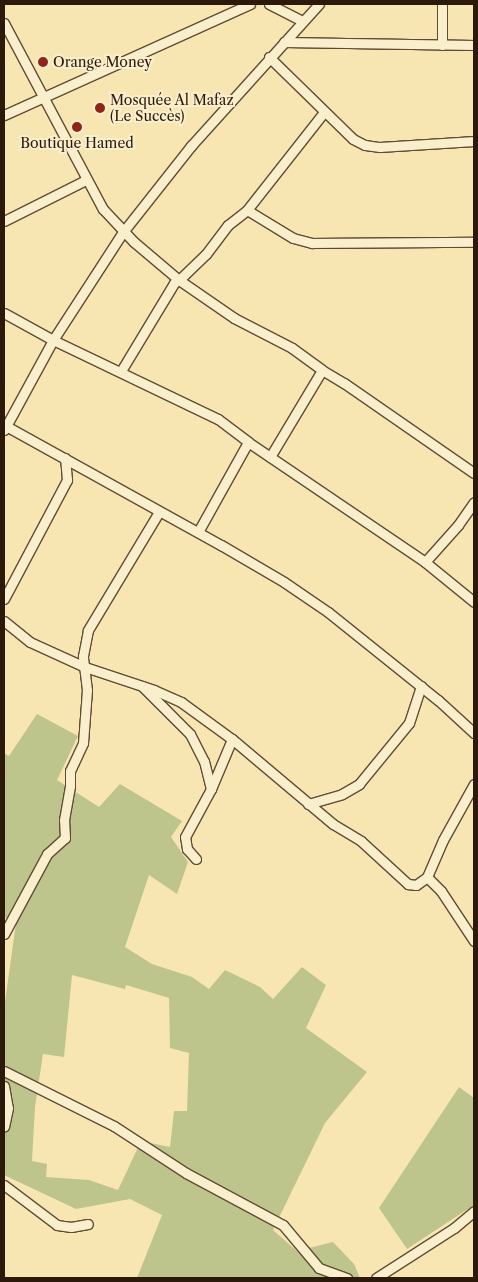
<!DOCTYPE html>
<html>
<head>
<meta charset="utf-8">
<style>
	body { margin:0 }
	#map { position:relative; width:478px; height:1282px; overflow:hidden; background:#f8e6b2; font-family:"Libre Caslon Text",serif }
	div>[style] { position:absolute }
	.green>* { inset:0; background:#bdc58d }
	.roads { filter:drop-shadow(1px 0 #604c34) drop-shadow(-1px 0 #604c34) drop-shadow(0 1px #604c34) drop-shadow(0 -1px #604c34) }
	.minor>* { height:9px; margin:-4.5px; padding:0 4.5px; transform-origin:4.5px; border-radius:4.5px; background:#faefcd }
	.dots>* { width:14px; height:14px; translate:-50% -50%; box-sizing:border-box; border:2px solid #faefcd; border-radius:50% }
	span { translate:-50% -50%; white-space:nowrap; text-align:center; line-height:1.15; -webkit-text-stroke:4px #faefcd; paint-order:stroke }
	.poi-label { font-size:14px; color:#2d190a }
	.left { translate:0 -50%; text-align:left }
	.frame { position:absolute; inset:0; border:5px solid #2d190a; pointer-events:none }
</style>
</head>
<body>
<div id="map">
	<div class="green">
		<div style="clip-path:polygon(evenodd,37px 714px,78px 736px,57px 780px,99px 807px,120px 784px,182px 821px,171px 837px,188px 862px,177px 894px,149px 875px,125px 947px,152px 964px,192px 977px,209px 989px,225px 970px,260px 987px,273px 999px,302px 967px,326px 985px,306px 1028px,367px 1072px,325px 1123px,273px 1230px,297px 1251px,333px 1242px,354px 1264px,360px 1278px,137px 1278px,162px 1215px,130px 1199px,76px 1209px,4px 1175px,4px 1009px,16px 923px,4px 917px,4px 753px,9px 756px,37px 714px,72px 975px,125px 989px,126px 985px,169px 998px,170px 1048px,189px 1053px,187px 1111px,174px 1111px,170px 1147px,141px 1141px,118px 1190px,89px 1180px,46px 1177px,47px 1164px,32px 1161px,35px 1107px,43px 1054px,64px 1057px,72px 975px)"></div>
		<div style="clip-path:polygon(459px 1087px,474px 1098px,474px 1205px,407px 1249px,379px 1208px)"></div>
	</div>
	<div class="roads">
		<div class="minor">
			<div style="left:269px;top:4px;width:38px;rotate:27deg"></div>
			<div style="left:4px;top:23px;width:211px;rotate:62deg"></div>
			<div style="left:103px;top:209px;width:45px;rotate:46.8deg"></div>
			<div style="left:134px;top:242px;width:59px;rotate:40.2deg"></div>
			<div style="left:179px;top:280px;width:37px;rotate:-44deg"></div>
			<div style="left:206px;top:254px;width:36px;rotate:-53deg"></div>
			<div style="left:228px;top:225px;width:24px;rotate:-38deg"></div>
			<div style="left:247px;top:210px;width:125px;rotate:-51.8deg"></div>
			<div style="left:284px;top:42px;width:190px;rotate:0.9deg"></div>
			<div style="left:442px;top:45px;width:41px;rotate:-90deg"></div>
			<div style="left:269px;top:57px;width:117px;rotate:44.3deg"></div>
			<div style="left:353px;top:139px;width:13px;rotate:27deg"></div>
			<div style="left:365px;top:145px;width:15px;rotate:8deg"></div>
			<div style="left:380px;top:147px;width:94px;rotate:-3.7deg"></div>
			<div style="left:4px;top:115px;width:270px;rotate:-24.3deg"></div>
			<div style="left:247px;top:210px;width:54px;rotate:31.3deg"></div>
			<div style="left:293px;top:238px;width:20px;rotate:15deg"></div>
			<div style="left:312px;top:243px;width:162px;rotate:-0.4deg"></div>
			<div style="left:4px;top:221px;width:92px;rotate:-26.6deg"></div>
			<div style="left:4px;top:313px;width:56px;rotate:28.9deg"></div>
			<div style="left:53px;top:340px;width:183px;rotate:25.6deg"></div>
			<div style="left:218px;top:419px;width:38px;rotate:37deg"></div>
			<div style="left:248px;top:442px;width:214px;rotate:34.1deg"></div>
			<div style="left:425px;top:562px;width:63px;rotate:39.2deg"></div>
			<div style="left:121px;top:371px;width:103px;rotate:-58.9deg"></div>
			<div style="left:174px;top:283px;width:6px;rotate:-31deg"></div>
			<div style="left:179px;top:280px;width:67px;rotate:34.6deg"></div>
			<div style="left:234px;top:318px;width:65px;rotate:27.3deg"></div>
			<div style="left:292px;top:348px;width:37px;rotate:36deg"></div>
			<div style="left:322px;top:370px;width:26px;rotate:31deg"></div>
			<div style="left:344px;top:383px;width:158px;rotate:34.7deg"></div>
			<div style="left:6px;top:426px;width:246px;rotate:29deg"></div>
			<div style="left:221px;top:545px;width:73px;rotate:30.4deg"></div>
			<div style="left:284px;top:582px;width:53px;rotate:34.3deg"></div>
			<div style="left:328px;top:612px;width:141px;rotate:38.7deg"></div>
			<div style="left:438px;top:700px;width:49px;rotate:42.5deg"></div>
			<div style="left:4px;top:430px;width:102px;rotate:-61.4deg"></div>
			<div style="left:53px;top:340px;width:129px;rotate:-57.1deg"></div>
			<div style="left:123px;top:232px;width:110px;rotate:-51.7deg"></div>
			<div style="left:191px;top:146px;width:191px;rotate:-48deg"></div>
			<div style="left:270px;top:457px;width:101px;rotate:-59.1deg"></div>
			<div style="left:198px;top:532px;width:103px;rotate:-60.9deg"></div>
			<div style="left:425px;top:562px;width:50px;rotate:-48.3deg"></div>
			<div style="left:458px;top:525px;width:28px;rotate:-55deg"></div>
			<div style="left:4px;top:599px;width:135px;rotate:-62.1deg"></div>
			<div style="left:67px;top:480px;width:22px;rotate:-95deg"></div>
			<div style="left:4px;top:621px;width:33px;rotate:39deg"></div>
			<div style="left:30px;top:642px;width:60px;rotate:24.4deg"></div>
			<div style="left:85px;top:667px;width:73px;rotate:18.4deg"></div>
			<div style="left:154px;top:690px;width:30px;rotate:24deg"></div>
			<div style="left:181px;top:702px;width:63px;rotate:36deg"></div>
			<div style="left:232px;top:739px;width:132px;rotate:40.1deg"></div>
			<div style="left:333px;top:824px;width:33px;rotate:31deg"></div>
			<div style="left:361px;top:841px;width:64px;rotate:42.5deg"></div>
			<div style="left:408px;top:884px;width:8px;rotate:7deg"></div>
			<div style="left:416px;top:885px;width:14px;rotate:-36deg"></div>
			<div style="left:427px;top:877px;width:40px;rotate:-66.6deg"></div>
			<div style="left:443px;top:840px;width:64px;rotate:-61deg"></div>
			<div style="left:142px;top:686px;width:68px;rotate:45deg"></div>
			<div style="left:190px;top:734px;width:30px;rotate:63deg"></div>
			<div style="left:204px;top:761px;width:29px;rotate:76deg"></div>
			<div style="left:308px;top:804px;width:35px;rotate:-16deg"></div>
			<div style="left:342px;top:794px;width:20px;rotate:-30deg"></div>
			<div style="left:359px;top:784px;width:79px;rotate:-50.7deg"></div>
			<div style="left:409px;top:723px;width:39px;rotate:-72deg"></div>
			<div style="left:196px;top:859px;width:13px;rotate:-132deg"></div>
			<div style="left:187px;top:849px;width:12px;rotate:-99deg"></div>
			<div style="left:185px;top:837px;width:55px;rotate:-61.6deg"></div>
			<div style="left:211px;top:789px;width:54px;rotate:-67.2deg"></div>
			<div style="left:427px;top:877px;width:20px;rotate:45deg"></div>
			<div style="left:441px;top:891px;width:60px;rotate:56.6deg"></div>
			<div style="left:4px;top:934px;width:91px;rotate:-61.7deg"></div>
			<div style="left:47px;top:854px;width:24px;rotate:-42deg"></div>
			<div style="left:65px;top:838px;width:18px;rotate:-93deg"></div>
			<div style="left:64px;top:820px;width:35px;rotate:-80deg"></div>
			<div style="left:70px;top:786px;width:15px;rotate:-90deg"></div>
			<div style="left:70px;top:771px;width:31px;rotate:-65deg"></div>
			<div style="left:83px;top:743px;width:53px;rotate:-85.7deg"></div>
			<div style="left:87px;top:690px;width:34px;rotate:-97deg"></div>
			<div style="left:83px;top:656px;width:26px;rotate:-79deg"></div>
			<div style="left:88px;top:630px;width:138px;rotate:-59deg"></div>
			<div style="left:4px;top:1071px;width:123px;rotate:26.6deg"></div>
			<div style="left:114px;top:1126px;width:86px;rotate:33.1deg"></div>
			<div style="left:186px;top:1173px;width:110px;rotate:28.2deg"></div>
			<div style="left:283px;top:1225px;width:56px;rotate:50.1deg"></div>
			<div style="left:319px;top:1268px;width:30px;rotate:20deg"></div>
			<div style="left:4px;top:1086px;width:22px;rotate:80deg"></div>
			<div style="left:8px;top:1108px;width:19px;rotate:102deg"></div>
			<div style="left:4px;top:1185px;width:66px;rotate:37deg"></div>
			<div style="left:57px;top:1225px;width:14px;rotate:8deg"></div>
			<div style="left:71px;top:1227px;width:17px;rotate:-10deg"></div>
			<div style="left:376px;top:1278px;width:93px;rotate:-32.7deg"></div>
			<div style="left:454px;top:1228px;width:26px;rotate:-40deg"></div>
		</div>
	</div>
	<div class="dots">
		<div style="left:43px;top:62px;background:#8f2418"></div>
		<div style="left:100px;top:108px;background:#8f2418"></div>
		<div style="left:77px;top:127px;background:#8f2418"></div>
	</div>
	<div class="poi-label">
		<span class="left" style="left:53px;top:62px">Orange Money</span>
		<span class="left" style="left:110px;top:108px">Mosquée Al Mafaz<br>(Le Succès)</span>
		<span style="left:77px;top:143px">Boutique Hamed</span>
	</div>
	<div class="frame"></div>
</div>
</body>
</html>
